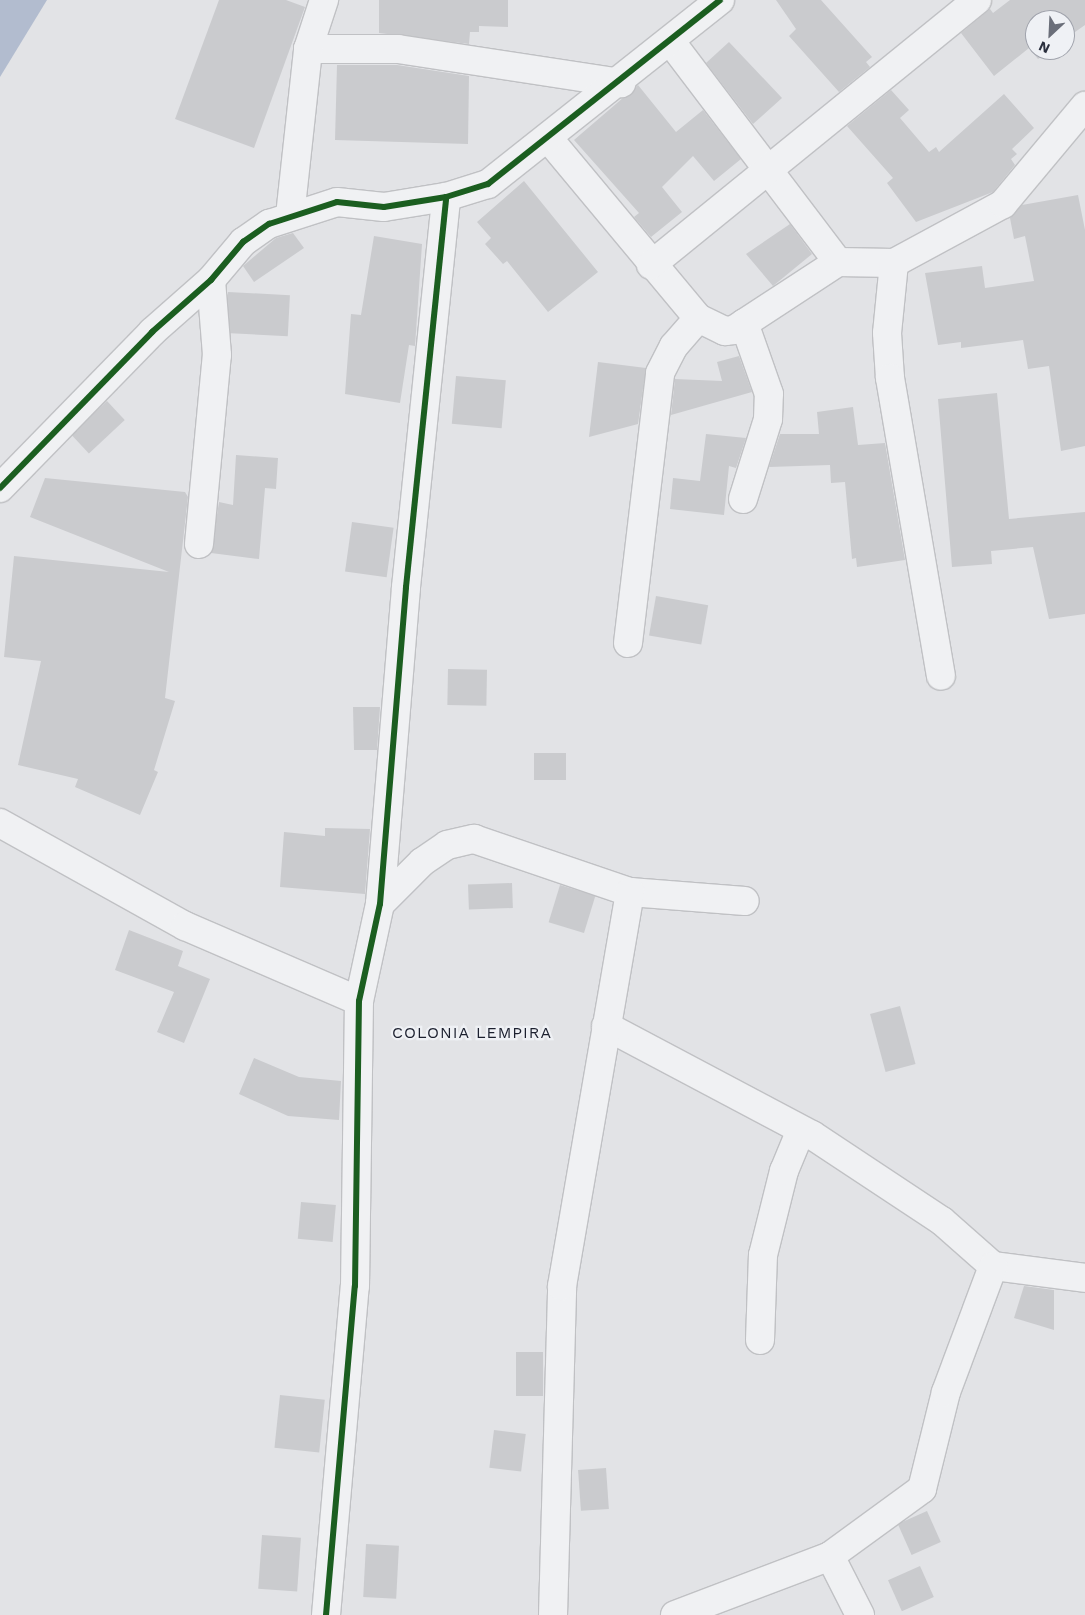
<!DOCTYPE html>
<html>
<head>
<meta charset="utf-8">
<style>
	body { margin:0 }
	#map { position:relative; width:1085px; height:1615px; overflow:hidden; background:#e2e3e6; font-family:"Work Sans",sans-serif }
	div>[style] { position:absolute }
	.water>* { inset:0; background:#b2bccf }
	.building>* { inset:0; background:#cacbce; transform-origin:0 0 }
	.roads { filter:drop-shadow(1px 0 #c0c1c4) drop-shadow(-1px 0 #c0c1c4) drop-shadow(0 1px #c0c1c4) drop-shadow(0 -1px #c0c1c4) }
	.minor>* { height:28px; margin:-14px; padding:0 14px; transform-origin:14px; border-radius:14px; background:#f0f1f3 }
	.cycleway>* { height:6px; margin:-3px; padding:0 3px; transform-origin:3px; border-radius:3px; background:#1b5e20 }
	span { translate:-50% -50%; white-space:nowrap; text-align:center; line-height:1.15; -webkit-text-stroke:4.5px #eff1f5; paint-order:stroke }
	.neighbourhood-label { font-size:16px; color:#1c202f; letter-spacing:1px }
	.north { position:absolute; left:1025px; top:10px; width:50px; height:50px; box-sizing:border-box; background:#eff1f5; border:1px solid #a0a3ac; border-radius:50%; rotate:205deg; font-size:14px; font-weight:700; line-height:20px; text-align:center; color:#2a2f3e }
	.north::after { content:''; display:block; margin:auto; width:18px; height:22px; background:#6a6e79; clip-path:polygon(50% 0,100% 100%,50% 72%,0 100%) }
</style>
</head>
<body>
<div id="map">
	<div class="water">
		<div style="clip-path:polygon(0 0,47px 0,0 77px)"></div>
	</div>
	<div class="building">
		<div style="clip-path:polygon(219px 0,286px 0,305px 7px,254px 148px,175px 119px)"></div>
		<div style="clip-path:polygon(379px 0,508px 0,508px 27px,479px 26px,479px 32px,470px 32px,469px 44px,379px 33px)"></div>
		<div style="clip-path:polygon(776px 0,821px 0,872px 57px,866px 62px,870px 67px,839px 92px,789px 36px,796px 29px)"></div>
		<div style="clip-path:polygon(1010px 0,1085px 0,1085px 25px,1065px 39px,1065px 20px,1035px 20px,1035px 50px,1051px 50px,1038px 59px,1029px 48px,994px 76px,961px 33px,990px 9px,993px 13px)"></div>
		<div style="clip-path:polygon(729px 42px,782px 98px,753px 124px,706px 63px)"></div>
		<div style="clip-path:polygon(337px 65px,397px 65px,469px 76px,468px 144px,335px 140px)"></div>
		<div style="clip-path:polygon(638px 85px,676px 132px,703px 110px,741px 159px,714px 181px,693px 156px,662px 187px,682px 212px,651px 237px,634px 217px,639px 213px,574px 140px)"></div>
		<div style="clip-path:polygon(891px 90px,909px 110px,900px 118px,929px 152px,936px 147px,939px 152px,1004px 94px,1034px 128px,1012px 149px,1017px 154px,1011px 159px,1015px 165px,993px 192px,916px 222px,887px 183px,893px 178px,847px 126px)"></div>
		<div style="clip-path:polygon(524px 181px,598px 272px,548px 312px,507px 261px,503px 264px,485px 244px,491px 238px,477px 222px)"></div>
		<div style="clip-path:polygon(1078px 195px,1085px 230px,1085px 446px,1061px 451px,1049px 366px,1028px 369px,1023px 340px,961px 348px,961px 342px,938px 345px,925px 273px,982px 266px,985px 288px,1034px 281px,1025px 236px,1014px 239px,1010px 218px,1022px 205px)"></div>
		<div style="clip-path:polygon(790px 224px,812px 254px,773px 286px,746px 254px)"></div>
		<div style="clip-path:polygon(293px 233px,304px 248px,254px 282px,243px 266px,276px 238px)"></div>
		<div style="clip-path:polygon(374px 236px,422px 244px,415px 346px,409px 345px,400px 403px,345px 394px,351px 314px,361px 315px)"></div>
		<div style="left:228px;top:292px;width:62px;height:41px;rotate:3deg"></div>
		<div style="clip-path:polygon(739px 356px,752px 392px,671px 415px,675px 379px,722px 381px,717px 362px)"></div>
		<div style="clip-path:polygon(598px 362px,646px 368px,638px 424px,589px 437px)"></div>
		<div style="left:456px;top:376px;width:50px;height:48px;rotate:5deg"></div>
		<div style="clip-path:polygon(997px 393px,1009px 519px,1085px 512px,1085px 614px,1049px 619px,1033px 547px,991px 551px,992px 564px,952px 567px,938px 399px)"></div>
		<div style="left:107px;top:401px;width:26px;height:49px;rotate:47deg"></div>
		<div style="clip-path:polygon(853px 407px,858px 445px,885px 443px,905px 560px,857px 567px,856px 558px,852px 559px,845px 482px,831px 483px,830px 465px,769px 467px,780px 434px,819px 434px,817px 412px)"></div>
		<div style="clip-path:polygon(706px 434px,746px 438px,736px 468px,729px 466px,724px 515px,670px 509px,673px 478px,700px 481px)"></div>
		<div style="clip-path:polygon(236px 455px,278px 458px,276px 489px,265px 488px,259px 559px,211px 553px,219px 502px,233px 505px)"></div>
		<div style="clip-path:polygon(45px 478px,185px 492px,188px 497px,165px 698px,175px 701px,154px 770px,158px 772px,140px 815px,75px 787px,78px 779px,18px 765px,41px 661px,4px 657px,14px 556px,169px 572px,30px 517px)"></div>
		<div style="left:352px;top:522px;width:42px;height:50px;rotate:8deg"></div>
		<div style="left:656px;top:596px;width:53px;height:40px;rotate:10deg"></div>
		<div style="left:448px;top:669px;width:39px;height:36px;rotate:1deg"></div>
		<div style="clip-path:polygon(353px 707px,380px 707px,377px 750px,354px 750px)"></div>
		<div style="left:534px;top:753px;width:32px;height:27px"></div>
		<div style="clip-path:polygon(325px 828px,370px 829px,365px 894px,280px 887px,284px 832px,325px 836px)"></div>
		<div style="left:512px;top:883px;width:25px;height:44px;rotate:88deg"></div>
		<div style="left:560px;top:885px;width:37px;height:39px;rotate:17deg"></div>
		<div style="clip-path:polygon(129px 930px,183px 951px,178px 966px,210px 979px,184px 1043px,157px 1032px,174px 992px,115px 970px)"></div>
		<div style="left:900px;top:1006px;width:60px;height:31px;rotate:75deg"></div>
		<div style="clip-path:polygon(254px 1058px,299px 1077px,341px 1081px,339px 1120px,288px 1116px,239px 1094px)"></div>
		<div style="left:301px;top:1202px;width:35px;height:37px;rotate:5deg"></div>
		<div style="clip-path:polygon(1024px 1286px,1054px 1290px,1054px 1330px,1014px 1318px)"></div>
		<div style="left:516px;top:1352px;width:27px;height:44px"></div>
		<div style="left:280px;top:1395px;width:45px;height:53px;rotate:6deg"></div>
		<div style="left:494px;top:1430px;width:32px;height:38px;rotate:7deg"></div>
		<div style="left:606px;top:1468px;width:41px;height:28px;rotate:86deg"></div>
		<div style="left:927px;top:1511px;width:34px;height:32px;rotate:66deg"></div>
		<div style="left:262px;top:1535px;width:39px;height:54px;rotate:4deg"></div>
		<div style="left:366px;top:1544px;width:33px;height:53px;rotate:3deg"></div>
		<div style="left:920px;top:1566px;width:34px;height:35px;rotate:66deg"></div>
	</div>
	<div class="roads">
		<div class="minor">
			<div style="left:671px;top:42px;width:276px;rotate:52.8deg"></div>
			<div style="left:308px;top:49px;width:90px"></div>
			<div style="left:398px;top:49px;width:226px;rotate:8.7deg"></div>
			<div style="left:548px;top:138px;width:234px;rotate:50.2deg"></div>
			<div style="left:698px;top:318px;width:30px;rotate:26deg"></div>
			<div style="left:725px;top:331px;width:9px;rotate:-6deg"></div>
			<div style="left:734px;top:330px;width:124px;rotate:-33.2deg"></div>
			<div style="left:838px;top:262px;width:56px;rotate:1deg"></div>
			<div style="left:894px;top:263px;width:124px;rotate:-28.4deg"></div>
			<div style="left:1003px;top:204px;width:128px;rotate:-50.1deg"></div>
			<div style="left:290px;top:216px;width:168px;rotate:-83.8deg"></div>
			<div style="left:308px;top:49px;width:52px;rotate:-71.9deg"></div>
			<div style="left:894px;top:263px;width:70px;rotate:95.7deg"></div>
			<div style="left:887px;top:333px;width:45px;rotate:86.2deg"></div>
			<div style="left:890px;top:378px;width:302px;rotate:80.3deg"></div>
			<div style="left:651px;top:265px;width:420px;rotate:-39.1deg"></div>
			<div style="left:0;top:488px;width:218px;rotate:-45.7deg"></div>
			<div style="left:152px;top:332px;width:79px;rotate:-41.4deg"></div>
			<div style="left:211px;top:280px;width:50px;rotate:-49.9deg"></div>
			<div style="left:243px;top:242px;width:32px;rotate:-35deg"></div>
			<div style="left:269px;top:224px;width:71px;rotate:-17.9deg"></div>
			<div style="left:337px;top:202px;width:47px;rotate:6.1deg"></div>
			<div style="left:384px;top:207px;width:63px;rotate:-9.2deg"></div>
			<div style="left:446px;top:197px;width:44px;rotate:-17.2deg"></div>
			<div style="left:488px;top:184px;width:296px;rotate:-38.4deg"></div>
			<div style="left:743px;top:499px;width:84px;rotate:-72.6deg"></div>
			<div style="left:768px;top:419px;width:25px;rotate:-88deg"></div>
			<div style="left:769px;top:394px;width:75px;rotate:-109.4deg"></div>
			<div style="left:199px;top:544px;width:190px;rotate:-84.6deg"></div>
			<div style="left:217px;top:355px;width:75px;rotate:-94.6deg"></div>
			<div style="left:628px;top:643px;width:272px;rotate:-83.2deg"></div>
			<div style="left:660px;top:373px;width:30px;rotate:-63deg"></div>
			<div style="left:674px;top:346px;width:37px;rotate:-49deg"></div>
			<div style="left:0;top:823px;width:212px;rotate:29.1deg"></div>
			<div style="left:185px;top:926px;width:189px;rotate:23.3deg"></div>
			<div style="left:380px;top:904px;width:59px;rotate:-45deg"></div>
			<div style="left:422px;top:862px;width:30px;rotate:-34deg"></div>
			<div style="left:447px;top:845px;width:28px;rotate:-13deg"></div>
			<div style="left:474px;top:839px;width:165px;rotate:18.8deg"></div>
			<div style="left:630px;top:892px;width:115px;rotate:4.5deg"></div>
			<div style="left:606px;top:1026px;width:233px;rotate:27.9deg"></div>
			<div style="left:812px;top:1135px;width:156px;rotate:33.5deg"></div>
			<div style="left:942px;top:1221px;width:68px;rotate:41.4deg"></div>
			<div style="left:993px;top:1266px;width:93px;rotate:7.4deg"></div>
			<div style="left:760px;top:1340px;width:85px;rotate:-88deg"></div>
			<div style="left:763px;top:1255px;width:87px;rotate:-76deg"></div>
			<div style="left:784px;top:1171px;width:44px;rotate:-67.5deg"></div>
			<div style="left:830px;top:1556px;width:66px;rotate:63deg"></div>
			<div style="left:326px;top:1615px;width:330px;rotate:-85deg"></div>
			<div style="left:355px;top:1286px;width:285px;rotate:-89.2deg"></div>
			<div style="left:359px;top:1001px;width:99px;rotate:-77.8deg"></div>
			<div style="left:380px;top:904px;width:318px;rotate:-85.3deg"></div>
			<div style="left:406px;top:587px;width:392px;rotate:-84.1deg"></div>
			<div style="left:553px;top:1615px;width:329px;rotate:-88.4deg"></div>
			<div style="left:562px;top:1286px;width:400px;rotate:-80.2deg"></div>
			<div style="left:675px;top:1615px;width:166px;rotate:-20.8deg"></div>
			<div style="left:830px;top:1556px;width:114px;rotate:-36.1deg"></div>
			<div style="left:922px;top:1489px;width:100px;rotate:-76.1deg"></div>
			<div style="left:946px;top:1392px;width:134px;rotate:-69.5deg"></div>
		</div>
	</div>
	<div class="cycleway">
		<div style="left:0;top:488px;width:218px;rotate:-45.7deg"></div>
		<div style="left:152px;top:332px;width:79px;rotate:-41.4deg"></div>
		<div style="left:211px;top:280px;width:50px;rotate:-49.9deg"></div>
		<div style="left:243px;top:242px;width:32px;rotate:-35deg"></div>
		<div style="left:269px;top:224px;width:71px;rotate:-17.9deg"></div>
		<div style="left:337px;top:202px;width:47px;rotate:6.1deg"></div>
		<div style="left:384px;top:207px;width:63px;rotate:-9.2deg"></div>
		<div style="left:446px;top:197px;width:44px;rotate:-17.2deg"></div>
		<div style="left:488px;top:184px;width:296px;rotate:-38.4deg"></div>
		<div style="left:326px;top:1615px;width:330px;rotate:-85deg"></div>
		<div style="left:355px;top:1286px;width:285px;rotate:-89.2deg"></div>
		<div style="left:359px;top:1001px;width:99px;rotate:-77.8deg"></div>
		<div style="left:380px;top:904px;width:318px;rotate:-85.3deg"></div>
		<div style="left:406px;top:587px;width:392px;rotate:-84.1deg"></div>
	</div>
	<div class="neighbourhood-label">
		<span style="left:472px;top:1033px">COLONIA LEMPIRA</span>
	</div>
	<div class="north">N</div>
</div>
</body>
</html>
